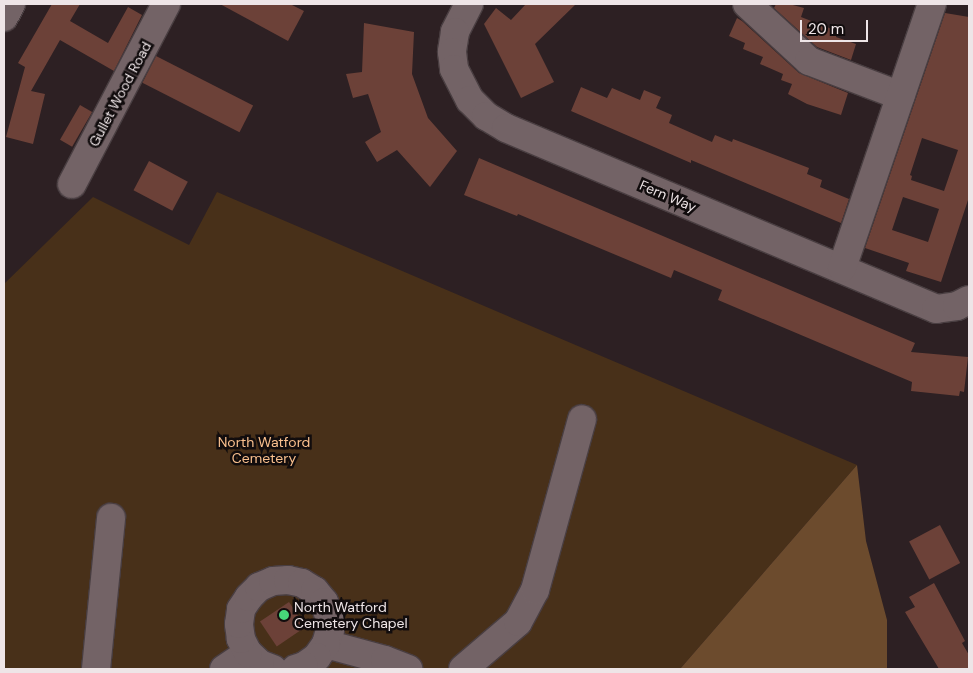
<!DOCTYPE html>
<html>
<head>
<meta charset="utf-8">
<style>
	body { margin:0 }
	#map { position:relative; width:973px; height:673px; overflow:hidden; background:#2d2023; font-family:"DM Sans",sans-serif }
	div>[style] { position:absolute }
	.green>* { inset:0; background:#483019 }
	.forest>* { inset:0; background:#6c4b2d }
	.building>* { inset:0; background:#6c4138; transform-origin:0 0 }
	.roads { filter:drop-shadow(1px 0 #493e41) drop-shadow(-1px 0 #493e41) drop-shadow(0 1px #493e41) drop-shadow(0 -1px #493e41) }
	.minor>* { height:28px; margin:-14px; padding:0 14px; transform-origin:14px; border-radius:14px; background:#736366 }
	.dots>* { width:14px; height:14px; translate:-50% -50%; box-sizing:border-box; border:2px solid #110c0d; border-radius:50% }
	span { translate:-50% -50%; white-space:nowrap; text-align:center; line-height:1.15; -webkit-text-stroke:5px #110c0d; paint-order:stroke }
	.street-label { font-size:14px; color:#eee5e7 }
	.park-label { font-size:14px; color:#fac08e }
	.poi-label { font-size:14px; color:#eee5e7 }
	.left { translate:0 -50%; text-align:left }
	.frame { position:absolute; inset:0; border:5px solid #eee5e7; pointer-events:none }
	.scale { position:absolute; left:800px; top:20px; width:68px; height:22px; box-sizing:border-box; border:2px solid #eee5e7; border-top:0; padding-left:6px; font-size:15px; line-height:18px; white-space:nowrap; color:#eee5e7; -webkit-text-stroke:4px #110c0d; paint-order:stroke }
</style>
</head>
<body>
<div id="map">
	<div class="green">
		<div style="clip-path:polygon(217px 192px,857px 465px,680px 669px,4px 669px,4px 284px,93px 197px,189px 245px)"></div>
	</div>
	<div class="forest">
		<div style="clip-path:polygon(857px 465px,866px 541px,887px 620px,887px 669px,680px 669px)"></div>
	</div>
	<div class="building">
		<div style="clip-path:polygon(52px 4px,80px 4px,70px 21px,108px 43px,128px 7px,142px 15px,114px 71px,60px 40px,31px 91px,45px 94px,33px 144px,6px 137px,25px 67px,18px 63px)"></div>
		<div style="clip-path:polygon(220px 4px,290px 4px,304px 11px,288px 41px)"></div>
		<div style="clip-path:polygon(526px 4px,576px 4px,535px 44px,554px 82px,521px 98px,484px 24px,496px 8px,511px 20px)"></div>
		<div style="clip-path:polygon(776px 4px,789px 4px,804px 8px,801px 17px,837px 31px,836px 37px,856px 44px,851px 60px,817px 47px,774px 8px)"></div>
		<div style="clip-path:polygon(evenodd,945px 13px,969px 17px,969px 197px,941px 282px,906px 271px,909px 263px,865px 248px,945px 13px,922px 138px,958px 150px,944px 191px,911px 180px,912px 176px,910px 175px,922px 138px,945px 13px,903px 197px,939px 209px,928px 242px,892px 230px,903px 197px)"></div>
		<div style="clip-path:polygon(737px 18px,742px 21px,799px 73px,848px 93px,841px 115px,807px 104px,788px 94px,792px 84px,781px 80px,783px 74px,760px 64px,763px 57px,743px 49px,745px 43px,729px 36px)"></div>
		<div style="clip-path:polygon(364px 23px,414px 32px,412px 74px,428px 118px,457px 151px,430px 187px,397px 150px,377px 162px,365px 142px,381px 132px,368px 94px,353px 98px,346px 74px,362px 72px)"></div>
		<div style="left:156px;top:56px;width:109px;height:30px;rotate:27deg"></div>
		<div style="clip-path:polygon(581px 87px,607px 98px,612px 88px,640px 100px,644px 90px,661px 97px,656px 108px,672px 115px,669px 123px,712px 142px,715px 135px,732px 142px,733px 139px,809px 168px,807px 174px,822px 180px,820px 187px,849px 199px,841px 223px,691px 160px,691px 163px,571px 111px)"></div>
		<div style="left:80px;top:105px;width:14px;height:40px;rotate:30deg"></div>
		<div style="clip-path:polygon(479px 158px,915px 343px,911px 352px,968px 357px,964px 392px,960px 391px,959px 396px,911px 391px,912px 382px,718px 300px,722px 290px,674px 270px,671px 278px,518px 214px,517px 216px,464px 195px)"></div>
		<div style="left:149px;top:161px;width:44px;height:33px;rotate:28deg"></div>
		<div style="left:940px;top:525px;width:43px;height:35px;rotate:62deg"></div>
		<div style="clip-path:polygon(934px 583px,965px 641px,962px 643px,969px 655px,969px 669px,939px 669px,905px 612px,915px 607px,909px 597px)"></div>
		<div style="left:289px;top:602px;width:30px;height:35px;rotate:56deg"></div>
	</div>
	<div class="roads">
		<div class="minor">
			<div style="left:469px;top:4px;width:31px;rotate:117deg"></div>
			<div style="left:455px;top:32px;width:20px;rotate:99deg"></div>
			<div style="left:452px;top:52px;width:17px;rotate:83deg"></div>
			<div style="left:454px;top:69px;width:35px;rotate:63deg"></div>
			<div style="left:470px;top:100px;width:23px;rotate:45deg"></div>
			<div style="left:486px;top:116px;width:23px;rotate:31deg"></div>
			<div style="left:506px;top:128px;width:467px;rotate:22.8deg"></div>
			<div style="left:936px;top:309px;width:21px;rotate:-8deg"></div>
			<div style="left:957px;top:306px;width:13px;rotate:-27deg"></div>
			<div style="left:747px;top:4px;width:84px;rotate:42.6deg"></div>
			<div style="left:809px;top:61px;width:98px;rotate:20.8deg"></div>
			<div style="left:4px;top:17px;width:15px;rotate:-62deg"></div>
			<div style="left:72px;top:184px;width:203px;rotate:-62.4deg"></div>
			<div style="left:842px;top:268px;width:279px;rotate:-71.2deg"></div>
			<div style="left:326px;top:644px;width:61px;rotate:15.2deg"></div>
			<div style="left:385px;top:660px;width:25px;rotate:21deg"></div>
			<div style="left:96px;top:669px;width:152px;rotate:-84.3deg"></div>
			<div style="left:224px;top:669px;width:29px;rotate:-34deg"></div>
			<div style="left:273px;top:669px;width:14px;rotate:-159deg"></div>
			<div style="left:260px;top:664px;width:16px;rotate:-137deg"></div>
			<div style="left:248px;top:653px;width:16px;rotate:-117deg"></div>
			<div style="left:241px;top:639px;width:15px;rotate:-98deg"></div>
			<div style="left:239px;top:624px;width:15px;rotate:-82deg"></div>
			<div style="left:241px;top:609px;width:14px;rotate:-56deg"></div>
			<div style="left:249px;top:597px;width:14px;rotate:-45deg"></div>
			<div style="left:259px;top:587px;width:15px;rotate:-23deg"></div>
			<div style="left:273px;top:581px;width:15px;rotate:-4deg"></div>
			<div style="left:288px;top:580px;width:14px;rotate:12deg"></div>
			<div style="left:302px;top:583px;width:15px;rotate:32deg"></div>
			<div style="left:315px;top:591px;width:14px;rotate:51deg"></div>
			<div style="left:324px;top:602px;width:15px;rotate:70deg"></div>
			<div style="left:329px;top:616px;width:14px;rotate:86deg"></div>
			<div style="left:330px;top:630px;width:15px;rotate:106deg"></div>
			<div style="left:326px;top:644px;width:16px;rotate:125deg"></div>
			<div style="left:317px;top:657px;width:16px;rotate:145deg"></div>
			<div style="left:304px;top:666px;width:9px;rotate:162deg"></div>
			<div style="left:463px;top:669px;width:72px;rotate:-40.5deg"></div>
			<div style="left:518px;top:622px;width:36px;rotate:-62deg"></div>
			<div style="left:535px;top:590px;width:177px;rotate:-74.6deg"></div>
		</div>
	</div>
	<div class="dots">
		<div style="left:284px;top:615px;background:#47d779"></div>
	</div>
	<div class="street-label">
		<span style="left:120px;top:94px;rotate:-62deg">Gullet Wood Road</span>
		<span style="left:668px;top:196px;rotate:23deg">Fern Way</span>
	</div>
	<div class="park-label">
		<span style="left:264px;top:450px">North Watford<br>Cemetery</span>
	</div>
	<div class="poi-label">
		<span class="left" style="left:294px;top:615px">North Watford<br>Cemetery Chapel</span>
	</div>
	<div class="frame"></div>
	<div class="scale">20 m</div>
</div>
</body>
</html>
